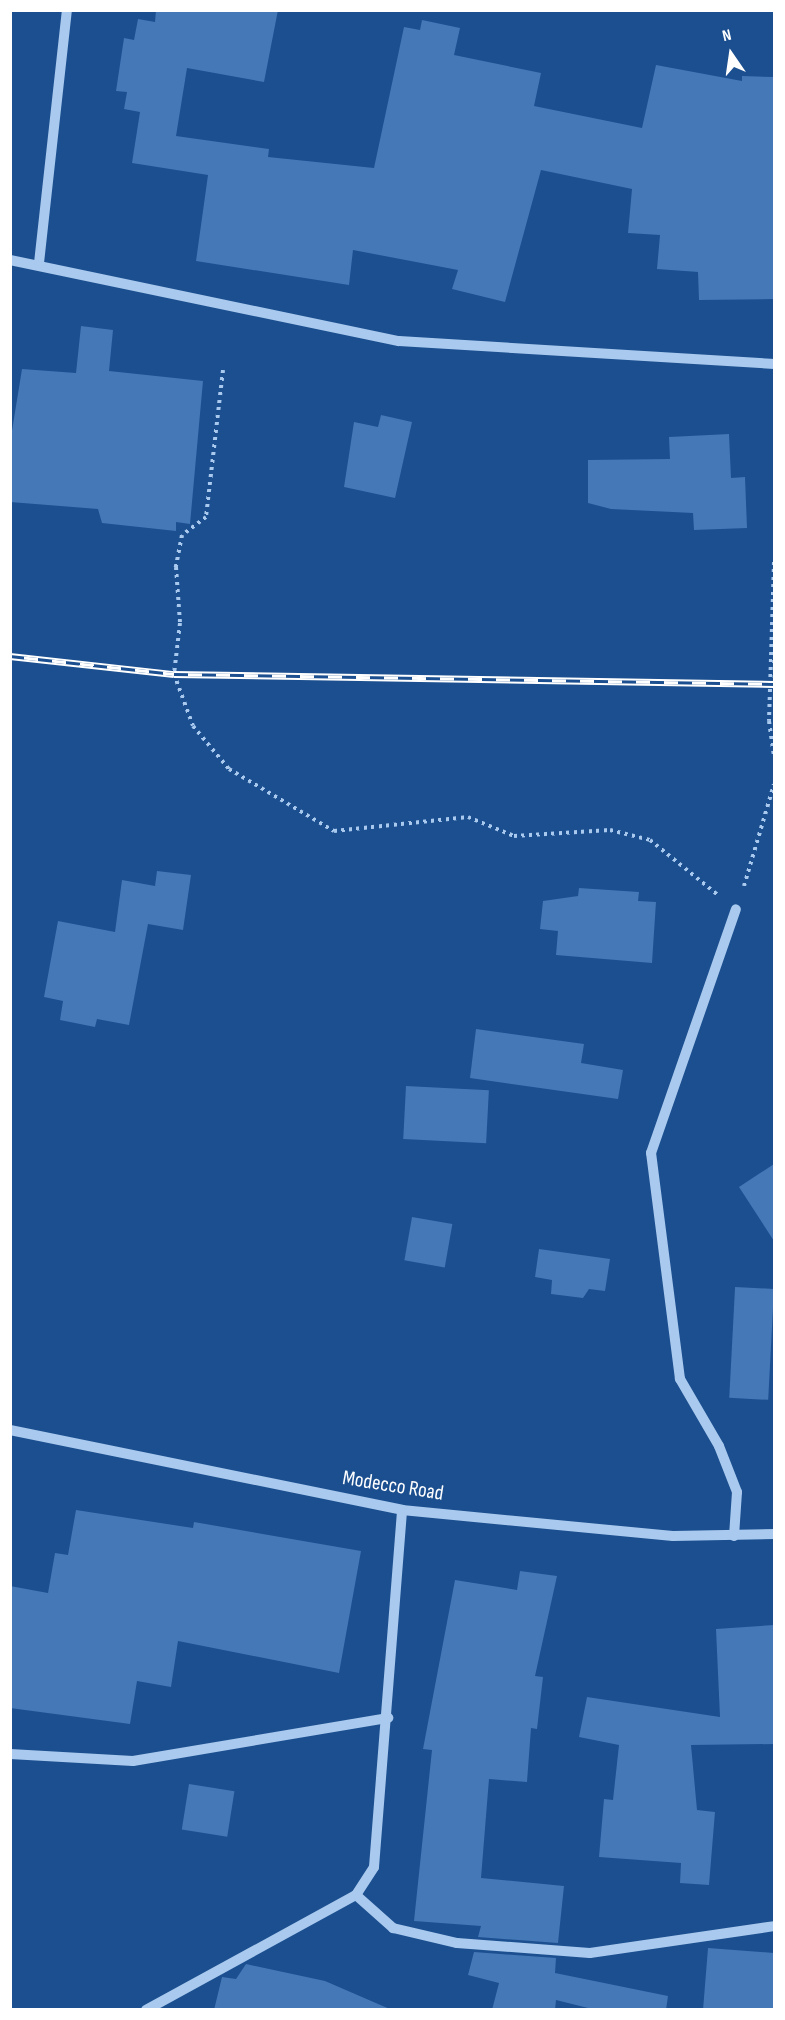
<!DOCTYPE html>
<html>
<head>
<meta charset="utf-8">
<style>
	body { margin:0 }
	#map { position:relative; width:785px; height:2020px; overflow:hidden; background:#1b4f8f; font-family:"Sofia Sans Condensed",sans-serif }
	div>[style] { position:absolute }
	.building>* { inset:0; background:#4478b7; transform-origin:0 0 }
	.path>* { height:4px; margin-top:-2px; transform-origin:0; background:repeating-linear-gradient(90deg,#a9c9ee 0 3px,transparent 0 7.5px) }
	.minor>* { height:10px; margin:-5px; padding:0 5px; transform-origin:5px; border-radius:5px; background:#a9c9ee }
	.rail>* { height:7px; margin-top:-3.5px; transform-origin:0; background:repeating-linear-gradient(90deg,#1b4f8f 0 14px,#fff 0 28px); box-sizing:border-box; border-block:2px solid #fff }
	span { translate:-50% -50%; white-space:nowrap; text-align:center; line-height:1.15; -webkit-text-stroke:4.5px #1b4f8f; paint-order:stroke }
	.street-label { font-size:21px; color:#fff }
	.frame { position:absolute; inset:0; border:12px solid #fff; pointer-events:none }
	.north { position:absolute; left:701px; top:24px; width:60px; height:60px; -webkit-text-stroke:4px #1b4f8f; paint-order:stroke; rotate:347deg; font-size:16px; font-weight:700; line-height:24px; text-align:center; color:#fff }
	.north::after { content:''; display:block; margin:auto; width:21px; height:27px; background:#fff; clip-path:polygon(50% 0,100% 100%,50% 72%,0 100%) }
</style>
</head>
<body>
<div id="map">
	<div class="building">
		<div style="clip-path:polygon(156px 10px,278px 10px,264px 82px,187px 68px,176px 136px,269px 149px,268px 157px,374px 168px,404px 27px,420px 30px,422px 20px,460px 28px,454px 55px,541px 73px,534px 106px,642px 128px,656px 65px,742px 81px,742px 76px,774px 77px,774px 299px,699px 300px,698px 272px,657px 269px,660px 235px,628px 233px,632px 189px,541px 170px,505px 302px,452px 289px,458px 270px,353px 250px,349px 285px,196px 261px,208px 175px,132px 163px,140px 112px,124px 109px,127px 92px,116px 91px,124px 38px,134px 40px,138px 19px,155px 22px)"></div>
		<div style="clip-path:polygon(81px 326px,113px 330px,109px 371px,203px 381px,190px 524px,176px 522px,176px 531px,102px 523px,98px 509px,10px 502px,10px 443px,22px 369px,76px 373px)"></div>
		<div style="clip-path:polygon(381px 415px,412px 422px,395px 498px,344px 487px,354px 422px,378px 427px)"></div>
		<div style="clip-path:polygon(729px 434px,731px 478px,745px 477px,747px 528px,694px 530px,693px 513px,611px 509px,588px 503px,588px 460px,670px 459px,669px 437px)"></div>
		<div style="clip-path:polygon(157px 871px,191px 875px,183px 930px,148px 924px,129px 1025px,97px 1019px,95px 1027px,60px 1020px,63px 1001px,44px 997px,58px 921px,115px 932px,122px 880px,155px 886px)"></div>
		<div style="clip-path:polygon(579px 888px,639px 892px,638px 901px,656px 902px,652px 963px,556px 955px,558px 931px,540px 929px,543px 901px,578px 896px)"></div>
		<div style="clip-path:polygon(476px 1029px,584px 1044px,581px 1063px,623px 1070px,618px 1099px,470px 1078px)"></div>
		<div style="left:406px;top:1086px;width:83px;height:53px;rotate:3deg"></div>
		<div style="clip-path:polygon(774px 1164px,774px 1241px,739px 1187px)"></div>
		<div style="left:412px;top:1217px;width:41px;height:44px;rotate:10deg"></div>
		<div style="clip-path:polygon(539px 1249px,610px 1259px,605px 1291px,589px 1289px,583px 1298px,551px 1294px,552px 1280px,535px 1277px)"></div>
		<div style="left:774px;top:1289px;width:111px;height:39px;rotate:93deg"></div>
		<div style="clip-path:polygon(76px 1510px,193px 1528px,194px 1522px,361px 1551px,339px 1673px,178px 1641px,171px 1687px,137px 1681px,130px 1724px,10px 1708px,10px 1586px,48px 1593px,55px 1553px,68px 1555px)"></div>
		<div style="clip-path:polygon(520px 1571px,557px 1576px,535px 1676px,543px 1677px,537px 1729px,531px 1728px,527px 1782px,489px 1779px,481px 1878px,564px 1886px,558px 1943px,478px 1937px,481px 1926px,414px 1921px,432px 1750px,423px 1749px,455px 1580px,517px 1590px)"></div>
		<div style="clip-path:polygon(774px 1625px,774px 1744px,691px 1745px,697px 1810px,715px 1812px,709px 1885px,680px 1883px,681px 1863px,599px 1857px,604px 1799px,613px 1800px,619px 1745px,579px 1737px,587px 1697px,720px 1717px,716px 1629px)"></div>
		<div style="left:189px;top:1784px;width:46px;height:46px;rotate:9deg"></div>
		<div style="clip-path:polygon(708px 1948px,774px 1953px,774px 2010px,703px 2010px)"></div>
		<div style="clip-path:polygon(474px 1952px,556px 1958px,555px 1973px,668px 1996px,666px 2010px,596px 2010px,556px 2000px,555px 2010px,492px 2010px,499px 1983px,468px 1975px)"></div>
		<div style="clip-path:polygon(246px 1964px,325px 1981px,392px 2010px,214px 2010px,222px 1977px,236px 1979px)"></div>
	</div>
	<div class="path">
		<div style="left:223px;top:370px;width:148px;rotate:96.6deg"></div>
		<div style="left:206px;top:517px;width:30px;rotate:143deg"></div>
		<div style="left:182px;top:535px;width:33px;rotate:101deg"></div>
		<div style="left:176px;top:567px;width:56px;rotate:85.9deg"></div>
		<div style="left:180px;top:623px;width:51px;rotate:96.7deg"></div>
		<div style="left:174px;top:674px;width:55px;rotate:69.9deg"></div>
		<div style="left:193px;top:726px;width:56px;rotate:50.1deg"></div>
		<div style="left:229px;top:769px;width:122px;rotate:30.6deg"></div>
		<div style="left:334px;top:831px;width:135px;rotate:-6deg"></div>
		<div style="left:468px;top:817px;width:50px;rotate:22.4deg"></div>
		<div style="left:514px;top:836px;width:96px;rotate:-3.6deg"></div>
		<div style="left:610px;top:830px;width:41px;rotate:14deg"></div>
		<div style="left:650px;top:840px;width:87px;rotate:39deg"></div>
		<div style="left:774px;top:562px;width:159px;rotate:91.8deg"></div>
		<div style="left:769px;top:721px;width:34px;rotate:82deg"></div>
		<div style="left:744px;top:886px;width:106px;rotate:-73.6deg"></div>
	</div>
	<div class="minor">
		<div style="left:10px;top:260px;width:397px;rotate:11.8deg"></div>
		<div style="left:399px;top:341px;width:376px;rotate:3.5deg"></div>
		<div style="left:39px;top:263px;width:255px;rotate:-83.7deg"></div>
		<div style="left:10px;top:1430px;width:400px;rotate:11.5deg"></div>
		<div style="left:402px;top:1510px;width:272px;rotate:5.5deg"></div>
		<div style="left:673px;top:1536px;width:101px;rotate:-1.1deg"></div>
		<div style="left:734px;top:1536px;width:44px;rotate:-86.1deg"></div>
		<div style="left:737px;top:1492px;width:49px;rotate:-111.4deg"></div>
		<div style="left:719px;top:1446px;width:78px;rotate:-120.2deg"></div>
		<div style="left:680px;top:1379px;width:228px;rotate:-97.3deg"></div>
		<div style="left:651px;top:1153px;width:258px;rotate:-70.8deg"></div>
		<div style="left:10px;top:1754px;width:123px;rotate:3.3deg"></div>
		<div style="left:133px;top:1761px;width:259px;rotate:-9.6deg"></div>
		<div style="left:356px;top:1895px;width:50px;rotate:41.7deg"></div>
		<div style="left:393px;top:1928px;width:66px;rotate:13.2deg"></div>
		<div style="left:457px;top:1943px;width:133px;rotate:4.3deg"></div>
		<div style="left:590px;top:1953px;width:186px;rotate:-8.3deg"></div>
		<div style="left:146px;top:2010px;width:239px;rotate:-28.7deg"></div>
		<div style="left:356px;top:1895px;width:33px;rotate:-57deg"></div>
		<div style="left:374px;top:1867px;width:358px;rotate:-85.5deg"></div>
	</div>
	<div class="rail">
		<div style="left:10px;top:656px;width:165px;rotate:6.3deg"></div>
		<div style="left:174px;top:674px;width:600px;rotate:0.95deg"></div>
	</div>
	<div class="street-label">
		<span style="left:393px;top:1486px;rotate:9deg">Modecco Road</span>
	</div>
	<div class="frame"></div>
	<div class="north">N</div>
</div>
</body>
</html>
